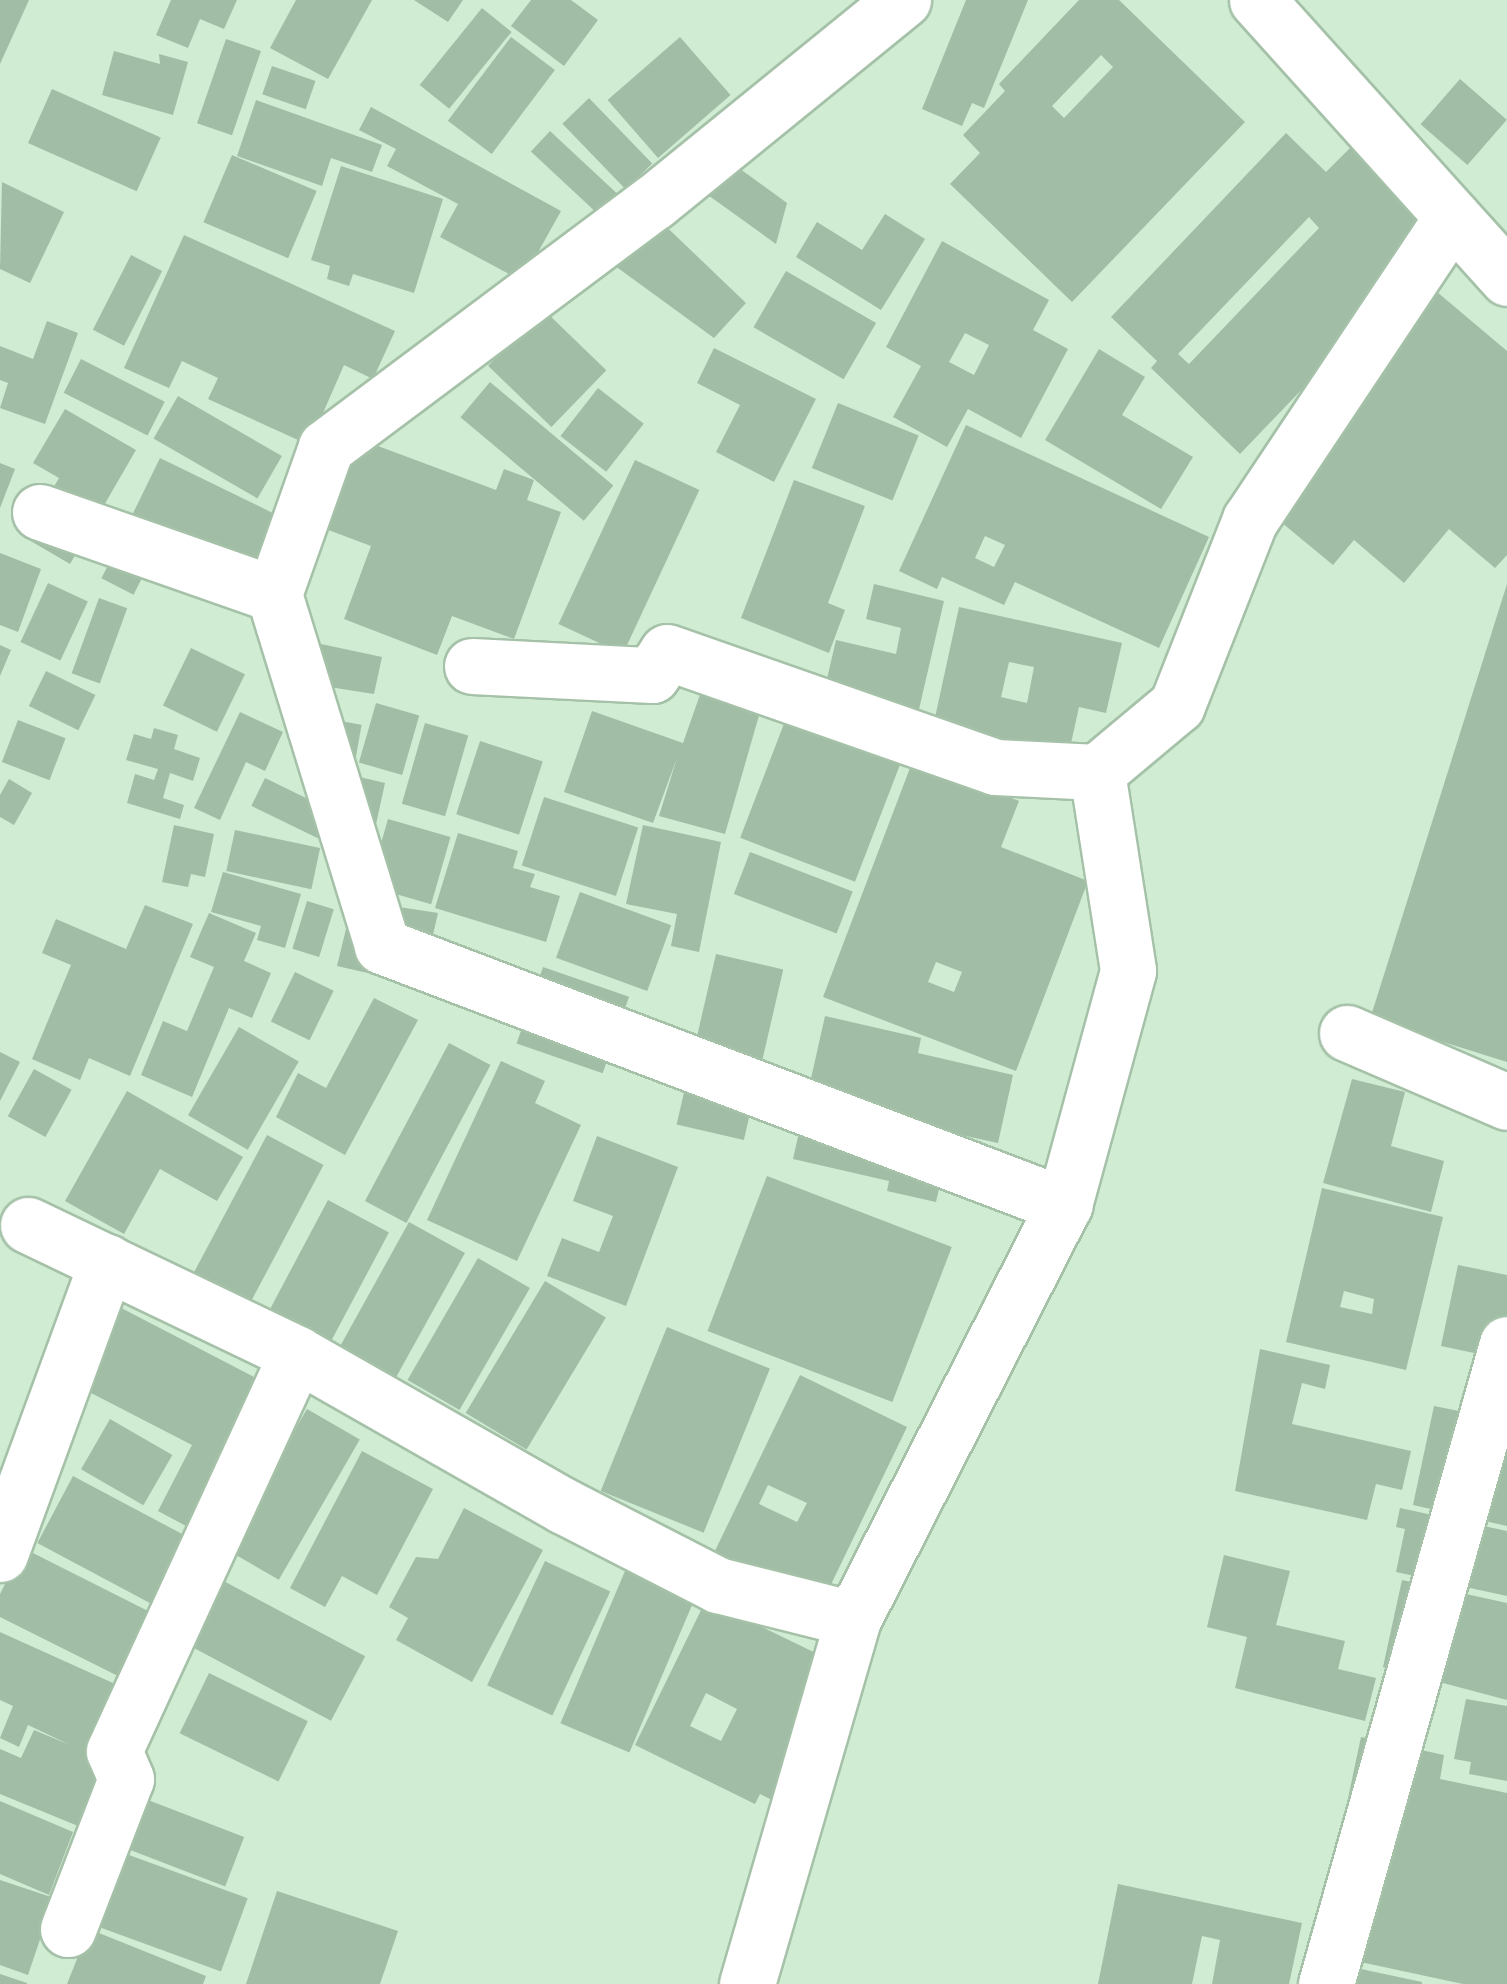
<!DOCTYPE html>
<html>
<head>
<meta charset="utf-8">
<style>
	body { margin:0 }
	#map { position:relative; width:1507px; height:1984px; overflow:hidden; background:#d0ecd3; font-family:"Source Sans 3",sans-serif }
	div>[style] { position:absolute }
	.building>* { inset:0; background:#a1bda5; transform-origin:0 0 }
	.roads { filter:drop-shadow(2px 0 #a5c1a8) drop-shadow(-2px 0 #a5c1a8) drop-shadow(0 2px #a5c1a8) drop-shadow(0 -2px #a5c1a8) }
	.minor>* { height:55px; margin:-27.5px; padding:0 27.5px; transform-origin:27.5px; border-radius:27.5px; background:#fff }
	span { translate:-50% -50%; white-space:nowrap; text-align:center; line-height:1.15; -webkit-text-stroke:8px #d0ecd3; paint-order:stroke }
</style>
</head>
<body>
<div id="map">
	<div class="building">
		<div style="clip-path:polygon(0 0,29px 0,0 64px)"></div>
		<div style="clip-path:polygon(171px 0,237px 0,224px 29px,200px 19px,188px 48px,156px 35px)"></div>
		<div style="clip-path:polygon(296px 0,372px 0,328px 79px,270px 48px)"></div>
		<div style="clip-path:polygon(414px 0,463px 0,448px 22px)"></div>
		<div style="clip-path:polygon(531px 0,571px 0,598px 20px,564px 66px,511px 26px)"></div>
		<div style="clip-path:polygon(966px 0,1028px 0,984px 108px,972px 103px,962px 126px,922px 109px)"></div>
		<div style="clip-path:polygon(evenodd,1079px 0,1119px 0,1245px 122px,1072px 302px,950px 184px,980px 153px,963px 135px,1005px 91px,999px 84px,1079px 0,1101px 55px,1113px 67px,1064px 118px,1052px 106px,1101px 55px)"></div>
		<div style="left:482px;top:8px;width:38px;height:99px;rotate:39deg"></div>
		<div style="left:511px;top:37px;width:55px;height:105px;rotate:37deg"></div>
		<div style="left:680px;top:37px;width:77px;height:96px;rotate:49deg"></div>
		<div style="left:226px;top:39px;width:37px;height:89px;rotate:19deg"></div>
		<div style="clip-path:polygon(114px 51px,160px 64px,159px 54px,188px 62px,173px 115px,102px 95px)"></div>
		<div style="left:272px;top:66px;width:46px;height:30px;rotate:19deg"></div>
		<div style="left:1460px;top:79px;width:62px;height:60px;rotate:41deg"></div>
		<div style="left:52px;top:89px;width:119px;height:59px;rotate:24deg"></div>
		<div style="left:589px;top:98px;width:91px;height:37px;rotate:46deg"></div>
		<div style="clip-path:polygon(256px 100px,382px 145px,372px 172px,331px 158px,322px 186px,237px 156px)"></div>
		<div style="clip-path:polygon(371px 107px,561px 211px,522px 281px,440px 237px,458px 204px,387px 166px,396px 149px,359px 130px)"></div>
		<div style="left:550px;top:131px;width:92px;height:28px;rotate:43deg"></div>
		<div style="clip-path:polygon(evenodd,1286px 133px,1326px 172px,1351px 147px,1446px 239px,1240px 454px,1151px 368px,1157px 361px,1111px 317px,1286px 133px,1309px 217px,1319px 228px,1189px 364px,1178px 354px,1309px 217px)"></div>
		<div style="left:232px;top:155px;width:92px;height:73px;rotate:23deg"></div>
		<div style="clip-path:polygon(725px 158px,787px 203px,776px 244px,701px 190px)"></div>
		<div style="clip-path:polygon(341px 166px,443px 199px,414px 293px,353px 274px,349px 286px,327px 279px,330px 266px,311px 260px)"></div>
		<div style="clip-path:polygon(2px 182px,64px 212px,30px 283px,0 269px)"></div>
		<div style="clip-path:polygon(653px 214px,746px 303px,714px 338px,611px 263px)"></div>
		<div style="clip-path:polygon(885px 214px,925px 239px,881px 310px,796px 257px,817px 222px,862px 250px)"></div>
		<div style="clip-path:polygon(184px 235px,395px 331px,373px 379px,344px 365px,309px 445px,208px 399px,218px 378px,182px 361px,169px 388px,124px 368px)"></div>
		<div style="clip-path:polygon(evenodd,942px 241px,1049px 300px,1033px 330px,1068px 349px,1021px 438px,968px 409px,947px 447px,893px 417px,921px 366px,886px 347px,942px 241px,965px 333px,989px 345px,974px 375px,949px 362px,965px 333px)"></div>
		<div style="left:131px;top:255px;width:35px;height:84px;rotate:27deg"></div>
		<div style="left:786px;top:271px;width:104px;height:65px;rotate:30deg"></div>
		<div style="clip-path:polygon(1430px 286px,1507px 351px,1507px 555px,1495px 568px,1449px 529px,1404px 583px,1354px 540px,1333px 565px,1252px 498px)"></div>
		<div style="left:543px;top:309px;width:88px;height:79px;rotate:44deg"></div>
		<div style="clip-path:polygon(47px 321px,78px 333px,45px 424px,0 408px,8px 383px,0 380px,0 346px,33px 359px)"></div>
		<div style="clip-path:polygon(714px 348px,816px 399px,774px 482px,716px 452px,740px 405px,697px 383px)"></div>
		<div style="clip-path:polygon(1099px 349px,1145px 377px,1122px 415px,1193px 457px,1161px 509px,1045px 440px)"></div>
		<div style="left:81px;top:359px;width:94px;height:38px;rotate:27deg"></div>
		<div style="left:490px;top:382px;width:161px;height:46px;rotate:40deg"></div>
		<div style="left:598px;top:388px;width:58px;height:61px;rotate:38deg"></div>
		<div style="left:178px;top:396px;width:120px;height:49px;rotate:30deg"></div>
		<div style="left:838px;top:403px;width:87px;height:70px;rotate:22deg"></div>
		<div style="clip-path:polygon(65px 409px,136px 450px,70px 564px,24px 537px,59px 478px,33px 463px)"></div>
		<div style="clip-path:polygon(evenodd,966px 425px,1209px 537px,1159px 648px,1015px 582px,1004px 605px,942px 577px,937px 589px,899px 571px,966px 425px,985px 536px,1005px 545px,994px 567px,975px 558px,985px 536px)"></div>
		<div style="clip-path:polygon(327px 427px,496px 490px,504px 469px,534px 480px,527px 500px,561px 512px,514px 639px,452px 616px,437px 655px,344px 619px,371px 546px,299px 519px)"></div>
		<div style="left:160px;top:458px;width:148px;height:71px;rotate:26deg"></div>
		<div style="left:635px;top:460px;width:71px;height:181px;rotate:25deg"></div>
		<div style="clip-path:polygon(0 463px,15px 469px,0 508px)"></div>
		<div style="clip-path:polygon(794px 480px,865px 506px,828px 603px,845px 610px,829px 653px,741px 618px)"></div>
		<div style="left:125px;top:532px;width:36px;height:52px;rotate:27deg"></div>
		<div style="clip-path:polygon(0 553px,41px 569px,18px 632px,0 625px)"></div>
		<div style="left:48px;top:583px;width:44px;height:65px;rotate:25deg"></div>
		<div style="clip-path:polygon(874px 584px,944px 601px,917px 718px,823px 696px,836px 640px,896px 654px,901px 628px,866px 619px)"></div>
		<div style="clip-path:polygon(1507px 584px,1507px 1062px,1370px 1019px)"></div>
		<div style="left:99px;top:598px;width:30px;height:80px;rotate:20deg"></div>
		<div style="clip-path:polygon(evenodd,959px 607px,1122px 643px,1106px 713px,1079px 707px,1066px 766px,931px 736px,959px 607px,1009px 662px,1034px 667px,1027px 703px,1001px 697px,1009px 662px)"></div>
		<div style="clip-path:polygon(307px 641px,382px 657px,374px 694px,272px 678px)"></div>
		<div style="clip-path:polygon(0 645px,11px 650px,0 676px)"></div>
		<div style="left:191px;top:648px;width:60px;height:64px;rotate:26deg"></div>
		<div style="left:46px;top:671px;width:55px;height:39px;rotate:26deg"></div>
		<div style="clip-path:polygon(702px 689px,760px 712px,725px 834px,659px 816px,677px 758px,653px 823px,564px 792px,592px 711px,683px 743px)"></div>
		<div style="left:376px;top:703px;width:45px;height:62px;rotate:16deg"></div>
		<div style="left:790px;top:708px;width:123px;height:139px;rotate:21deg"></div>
		<div style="clip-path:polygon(240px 712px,283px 732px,265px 771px,246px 762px,220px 820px,194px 808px)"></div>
		<div style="left:18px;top:720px;width:51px;height:45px;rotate:21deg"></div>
		<div style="left:334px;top:720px;width:28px;height:37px;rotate:10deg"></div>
		<div style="left:425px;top:723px;width:45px;height:84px;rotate:16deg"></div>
		<div style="clip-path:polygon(154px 728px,178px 735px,174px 749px,200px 758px,193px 781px,170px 773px,163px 798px,184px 805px,180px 819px,127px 803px,135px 774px,154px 780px,158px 769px,126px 760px,134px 734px,151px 739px)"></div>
		<div style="left:480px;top:741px;width:66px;height:77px;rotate:18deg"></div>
		<div style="clip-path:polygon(evenodd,913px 760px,1019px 801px,1001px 847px,1088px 881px,1016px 1071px,823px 997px,913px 760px,936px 962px,962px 972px,954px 992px,928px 982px,936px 962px)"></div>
		<div style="clip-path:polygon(347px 774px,385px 783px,373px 838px)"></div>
		<div style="left:265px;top:778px;width:78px;height:31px;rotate:26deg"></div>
		<div style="clip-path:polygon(9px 779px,32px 793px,14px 825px,0 817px,0 795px)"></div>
		<div style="left:544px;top:797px;width:99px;height:72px;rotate:18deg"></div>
		<div style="left:388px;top:819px;width:65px;height:70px;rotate:16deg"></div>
		<div style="clip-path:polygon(174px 825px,214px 834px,205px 877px,191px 874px,188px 887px,162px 882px)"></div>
		<div style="clip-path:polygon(643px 825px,721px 842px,699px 952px,671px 946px,677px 914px,626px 904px)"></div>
		<div style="left:235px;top:830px;width:87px;height:42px;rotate:12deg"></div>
		<div style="clip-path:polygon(458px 833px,518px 851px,513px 868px,535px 874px,530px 887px,560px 896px,546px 942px,435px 908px)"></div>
		<div style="left:750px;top:852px;width:110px;height:45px;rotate:21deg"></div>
		<div style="clip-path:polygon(223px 872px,301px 894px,285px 948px,257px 940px,261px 926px,211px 912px)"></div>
		<div style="left:580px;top:892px;width:97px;height:70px;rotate:20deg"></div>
		<div style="clip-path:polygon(353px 900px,438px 913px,427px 961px,438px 989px,337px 966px)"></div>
		<div style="left:307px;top:901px;width:28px;height:50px;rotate:17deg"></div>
		<div style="clip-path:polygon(145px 905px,193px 924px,130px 1076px,89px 1058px,80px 1080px,32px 1059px,71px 965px,42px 953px,56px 919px,126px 949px)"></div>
		<div style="clip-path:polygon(209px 913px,256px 933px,244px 961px,271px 973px,252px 1018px,229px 1008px,192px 1097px,141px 1075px,163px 1021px,187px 1031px,214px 967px,190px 957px)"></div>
		<div style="left:716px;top:954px;width:69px;height:175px;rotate:13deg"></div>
		<div style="left:543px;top:967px;width:91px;height:81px;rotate:19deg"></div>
		<div style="left:295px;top:972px;width:43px;height:55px;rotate:26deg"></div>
		<div style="clip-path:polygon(374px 998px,418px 1020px,345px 1155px,276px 1117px,298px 1073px,326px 1088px)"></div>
		<div style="clip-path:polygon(825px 1016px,921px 1038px,918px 1053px,1013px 1075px,998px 1143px,952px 1133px,936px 1202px,887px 1191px,889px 1181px,793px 1159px)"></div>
		<div style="left:239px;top:1027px;width:69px;height:102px;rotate:30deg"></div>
		<div style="left:449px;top:1043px;width:47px;height:179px;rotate:28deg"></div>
		<div style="clip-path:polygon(0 1052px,20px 1062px,0 1101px)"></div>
		<div style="clip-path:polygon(501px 1061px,545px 1081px,535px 1103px,581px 1125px,517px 1261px,427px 1220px)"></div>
		<div style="left:34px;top:1069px;width:43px;height:54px;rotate:29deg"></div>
		<div style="clip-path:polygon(1352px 1079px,1405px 1092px,1391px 1146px,1444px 1161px,1431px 1212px,1323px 1183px)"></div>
		<div style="clip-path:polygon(127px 1091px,243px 1157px,217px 1201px,160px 1169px,124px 1234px,65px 1201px)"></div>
		<div style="left:267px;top:1135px;width:64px;height:158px;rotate:28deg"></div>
		<div style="clip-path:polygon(597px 1136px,678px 1167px,626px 1306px,547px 1276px,562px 1238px,599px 1252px,613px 1216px,573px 1201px)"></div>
		<div style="left:767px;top:1176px;width:198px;height:166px;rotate:21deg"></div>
		<div style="clip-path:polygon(evenodd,1322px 1188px,1443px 1217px,1406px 1370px,1286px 1342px,1322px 1188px,1344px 1291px,1374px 1299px,1372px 1314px,1340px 1307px,1344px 1291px)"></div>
		<div style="left:328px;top:1200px;width:69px;height:133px;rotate:28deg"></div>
		<div style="left:409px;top:1222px;width:64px;height:147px;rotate:29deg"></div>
		<div style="left:478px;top:1258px;width:60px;height:141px;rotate:30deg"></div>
		<div style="clip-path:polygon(1458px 1265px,1507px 1275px,1507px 1360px,1441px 1346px)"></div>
		<div style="left:545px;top:1281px;width:71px;height:154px;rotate:31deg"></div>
		<div style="clip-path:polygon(104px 1299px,275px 1388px,201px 1534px,158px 1511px,192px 1445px,62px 1378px)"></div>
		<div style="left:667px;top:1327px;width:111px;height:177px;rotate:22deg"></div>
		<div style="clip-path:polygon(1260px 1349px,1330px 1365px,1325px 1389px,1302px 1383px,1292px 1424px,1411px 1451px,1402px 1490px,1376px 1484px,1367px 1520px,1235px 1491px)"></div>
		<div style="clip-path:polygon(1507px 1365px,1507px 1526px,1413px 1505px,1434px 1406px,1469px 1413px)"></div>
		<div style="clip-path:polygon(evenodd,800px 1375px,907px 1427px,824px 1599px,712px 1557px,800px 1375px,768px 1485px,807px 1503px,797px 1522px,759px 1504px,768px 1485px)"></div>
		<div style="left:307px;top:1409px;width:61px;height:162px;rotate:30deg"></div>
		<div style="left:110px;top:1419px;width:72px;height:58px;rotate:30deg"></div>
		<div style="clip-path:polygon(362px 1451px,433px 1489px,377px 1595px,342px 1576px,325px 1607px,290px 1588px)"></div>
		<div style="left:73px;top:1476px;width:137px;height:76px;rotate:28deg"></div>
		<div style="clip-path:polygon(464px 1508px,543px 1550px,472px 1682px,396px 1640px,408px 1618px,389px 1607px,416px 1557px,438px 1559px)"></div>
		<div style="clip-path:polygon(1400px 1508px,1507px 1531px,1507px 1596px,1396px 1572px,1405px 1529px,1396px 1527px)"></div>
		<div style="clip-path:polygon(23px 1548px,156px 1615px,124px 1679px,0 1617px,0 1594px)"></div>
		<div style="clip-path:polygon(1224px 1555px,1290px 1571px,1276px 1625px,1345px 1641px,1338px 1669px,1376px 1678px,1365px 1721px,1235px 1688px,1247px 1637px,1207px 1627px)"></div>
		<div style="left:545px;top:1561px;width:72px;height:137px;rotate:25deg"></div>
		<div style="left:628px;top:1564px;width:75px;height:173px;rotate:23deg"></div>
		<div style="left:216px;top:1577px;width:169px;height:73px;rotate:28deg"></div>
		<div style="clip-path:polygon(evenodd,1402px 1580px,1507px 1603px,1507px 1700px,1383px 1667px,1402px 1580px,1405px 1599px,1432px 1605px,1429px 1622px,1401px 1617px,1405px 1599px)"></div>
		<div style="clip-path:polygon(evenodd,706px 1600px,826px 1658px,774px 1801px,760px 1794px,755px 1804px,635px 1745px,706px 1600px,706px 1693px,737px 1709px,721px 1741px,690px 1726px,706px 1693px)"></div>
		<div style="clip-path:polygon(0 1632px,124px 1688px,110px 1764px,78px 1826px,0 1794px,0 1749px,21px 1758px,34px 1730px,70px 1745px,28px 1725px,19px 1747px,0 1738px,13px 1706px,0 1700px)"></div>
		<div style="left:209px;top:1673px;width:110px;height:67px;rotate:26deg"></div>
		<div style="clip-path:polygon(1466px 1699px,1507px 1706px,1507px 1781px,1469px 1774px,1471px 1762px,1454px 1759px)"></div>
		<div style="clip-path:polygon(1361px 1737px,1444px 1755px,1440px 1779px,1507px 1793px,1507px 1984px,1463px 1984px,1323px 1954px,1326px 1902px)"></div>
		<div style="left:148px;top:1800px;width:103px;height:53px;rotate:21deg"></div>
		<div style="clip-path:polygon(0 1801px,73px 1832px,49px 1895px,0 1874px)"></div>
		<div style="left:118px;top:1851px;width:138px;height:78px;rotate:20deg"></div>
		<div style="clip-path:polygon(0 1880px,54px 1898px,28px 1975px,0 1965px)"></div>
		<div style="clip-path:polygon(1118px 1884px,1302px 1923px,1289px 1984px,1212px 1984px,1220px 1940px,1202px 1936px,1192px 1984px,1098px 1984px)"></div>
		<div style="clip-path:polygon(277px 1891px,398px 1931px,380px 1984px,246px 1984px)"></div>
		<div style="clip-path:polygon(89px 1929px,206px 1976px,203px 1984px,67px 1984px)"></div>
		<div style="clip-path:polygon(1328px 1962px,1422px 1982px,1422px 1984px,1323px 1984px)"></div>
		<div style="clip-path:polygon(0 1974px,27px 1983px,27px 1984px,0 1984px)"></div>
	</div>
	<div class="roads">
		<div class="minor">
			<div style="left:1257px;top:0;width:374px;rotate:48deg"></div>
			<div style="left:40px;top:512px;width:248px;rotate:19.3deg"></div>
			<div style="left:274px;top:594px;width:156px;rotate:-70.5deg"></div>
			<div style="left:326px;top:447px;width:409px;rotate:-36.8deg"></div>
			<div style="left:654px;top:202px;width:321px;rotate:-39.1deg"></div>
			<div style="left:274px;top:594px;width:368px;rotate:72.9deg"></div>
			<div style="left:382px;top:946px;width:730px;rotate:20.8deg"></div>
			<div style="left:472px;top:666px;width:180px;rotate:2.9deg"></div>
			<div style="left:652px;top:675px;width:27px;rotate:-57deg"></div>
			<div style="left:667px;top:652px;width:348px;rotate:19.3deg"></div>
			<div style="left:995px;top:767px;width:102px;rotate:2.8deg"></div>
			<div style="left:1097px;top:772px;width:201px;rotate:81.1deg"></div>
			<div style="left:1128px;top:971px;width:243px;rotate:105.3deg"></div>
			<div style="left:1064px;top:1205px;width:465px;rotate:117deg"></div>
			<div style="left:853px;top:1619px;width:380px;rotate:106.2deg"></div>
			<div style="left:1097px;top:772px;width:104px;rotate:-39.9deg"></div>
			<div style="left:1177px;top:705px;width:199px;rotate:-68.5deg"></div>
			<div style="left:1250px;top:520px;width:364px;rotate:-56.3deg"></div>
			<div style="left:1347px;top:1033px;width:174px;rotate:23.3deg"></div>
			<div style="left:28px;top:1225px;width:298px;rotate:25.6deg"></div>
			<div style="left:297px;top:1354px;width:307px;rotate:29.7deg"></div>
			<div style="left:564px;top:1506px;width:173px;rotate:27.2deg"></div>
			<div style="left:718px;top:1585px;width:139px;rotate:14.1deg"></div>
			<div style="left:0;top:1554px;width:311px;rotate:-69.9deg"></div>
			<div style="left:68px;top:1929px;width:161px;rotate:-68.9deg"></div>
			<div style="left:126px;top:1779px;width:30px;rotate:-113deg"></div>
			<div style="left:114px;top:1751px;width:437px;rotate:-65.3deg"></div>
			<div style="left:1326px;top:1984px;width:665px;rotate:-74.21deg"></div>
		</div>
	</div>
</div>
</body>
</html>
